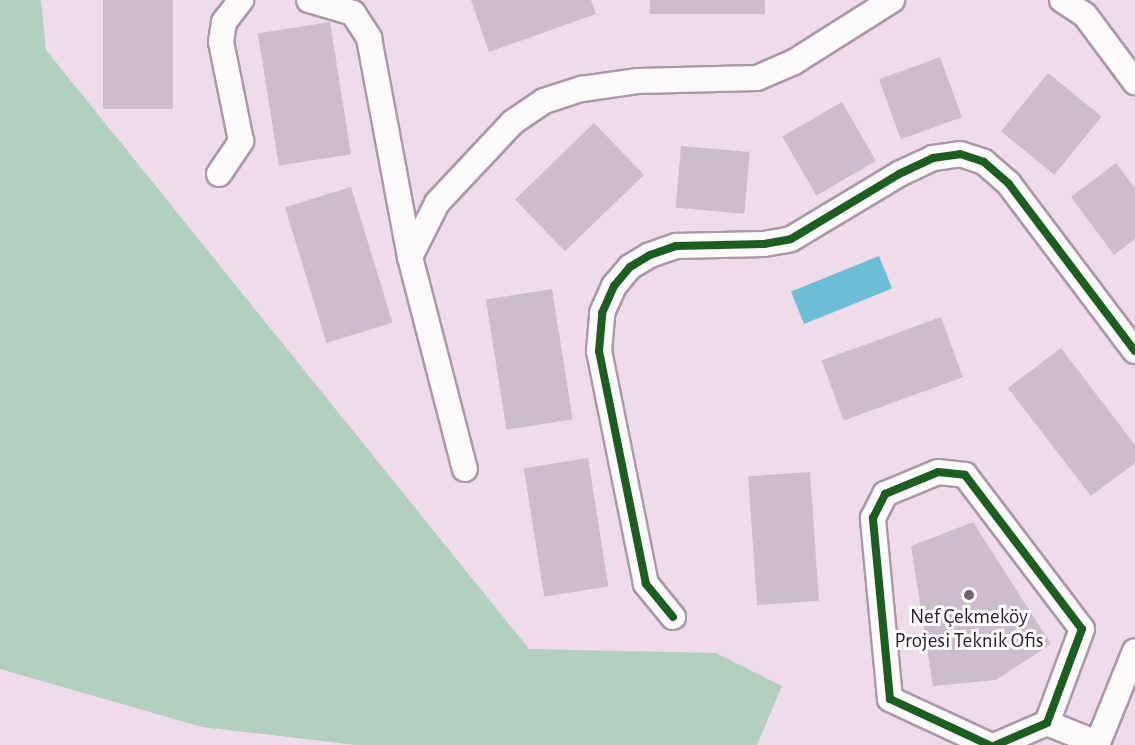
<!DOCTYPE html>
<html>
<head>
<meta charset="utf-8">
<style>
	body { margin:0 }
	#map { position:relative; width:1135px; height:745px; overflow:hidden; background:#f0dbea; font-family:"Alegreya Sans",sans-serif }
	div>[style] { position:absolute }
	.green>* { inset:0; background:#b2cfbf }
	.water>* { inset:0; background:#6fbed7; transform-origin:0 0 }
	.building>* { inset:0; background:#cdbccd; transform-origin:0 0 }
	.roads { filter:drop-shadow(2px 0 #ac98a7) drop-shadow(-2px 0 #ac98a7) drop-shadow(0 2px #ac98a7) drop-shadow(0 -2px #ac98a7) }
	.minor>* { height:24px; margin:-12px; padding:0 12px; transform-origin:12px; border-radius:12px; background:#fdfafc }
	.cycleway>* { height:8px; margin:-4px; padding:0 4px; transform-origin:4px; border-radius:4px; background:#1b5e20 }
	.dots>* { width:16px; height:16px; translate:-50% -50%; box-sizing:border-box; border:3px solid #fff; border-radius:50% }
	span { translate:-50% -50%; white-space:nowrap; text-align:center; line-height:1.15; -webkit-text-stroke:6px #fff; paint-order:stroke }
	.poi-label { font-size:21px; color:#341d2e }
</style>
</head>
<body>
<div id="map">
	<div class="green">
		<div style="clip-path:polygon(0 0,41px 0,46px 50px,529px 649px,716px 653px,782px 686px,757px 745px,356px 745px,202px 727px,0 669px)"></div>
	</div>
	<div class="water">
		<div style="left:879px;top:256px;width:35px;height:95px;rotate:68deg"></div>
	</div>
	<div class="building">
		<div style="left:103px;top:0;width:70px;height:109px"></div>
		<div style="clip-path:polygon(471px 0,591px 0,596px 14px,489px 52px)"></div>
		<div style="left:650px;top:0;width:115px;height:14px"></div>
		<div style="left:330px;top:22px;width:134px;height:73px;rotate:81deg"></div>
		<div style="left:940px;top:57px;width:64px;height:65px;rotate:70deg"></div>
		<div style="left:1048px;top:73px;width:69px;height:75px;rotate:39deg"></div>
		<div style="left:842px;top:102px;width:68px;height:69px;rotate:60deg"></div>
		<div style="left:594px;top:123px;width:72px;height:110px;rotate:46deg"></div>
		<div style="left:681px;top:146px;width:69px;height:62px;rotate:5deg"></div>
		<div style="clip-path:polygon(1116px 163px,1135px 188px,1135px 239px,1114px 255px,1071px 197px)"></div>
		<div style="left:351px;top:187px;width:142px;height:69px;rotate:73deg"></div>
		<div style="left:552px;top:289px;width:132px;height:67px;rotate:81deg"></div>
		<div style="left:941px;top:317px;width:64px;height:127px;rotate:70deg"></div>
		<div style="clip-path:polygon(1061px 348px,1135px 445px,1135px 463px,1091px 496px,1008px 388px)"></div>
		<div style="left:588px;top:458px;width:130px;height:65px;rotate:81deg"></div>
		<div style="left:810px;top:472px;width:129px;height:62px;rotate:86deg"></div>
		<div style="clip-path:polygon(973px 522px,1051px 644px,996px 680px,933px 686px,911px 546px)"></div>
	</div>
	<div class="roads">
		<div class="minor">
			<div style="left:309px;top:0;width:46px;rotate:16.5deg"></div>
			<div style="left:353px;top:13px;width:30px;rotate:57deg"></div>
			<div style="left:369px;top:38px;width:223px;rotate:79.4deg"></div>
			<div style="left:410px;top:257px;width:219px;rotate:75.5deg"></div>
			<div style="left:1062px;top:0;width:27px;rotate:33deg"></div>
			<div style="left:1085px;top:15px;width:84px;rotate:53.3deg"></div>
			<div style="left:219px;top:174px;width:40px;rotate:-56deg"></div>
			<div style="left:241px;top:141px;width:101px;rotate:-101.4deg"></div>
			<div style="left:221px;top:42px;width:20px;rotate:-81deg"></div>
			<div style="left:224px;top:22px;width:28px;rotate:-52deg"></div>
			<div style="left:410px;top:257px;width:60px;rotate:-63.4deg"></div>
			<div style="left:437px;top:203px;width:111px;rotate:-46.8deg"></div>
			<div style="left:513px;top:122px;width:37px;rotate:-34deg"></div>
			<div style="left:544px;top:101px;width:40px;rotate:-18deg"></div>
			<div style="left:582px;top:89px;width:57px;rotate:-8.1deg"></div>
			<div style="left:638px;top:81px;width:119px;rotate:-1.4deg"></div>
			<div style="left:757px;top:78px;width:40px;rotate:-23.4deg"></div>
			<div style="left:794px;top:62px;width:116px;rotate:-32.3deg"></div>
			<div style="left:673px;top:617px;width:43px;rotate:-129.3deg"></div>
			<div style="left:646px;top:584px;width:238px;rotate:-101.4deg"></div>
			<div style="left:599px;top:351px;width:38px;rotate:-85deg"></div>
			<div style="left:602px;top:313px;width:30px;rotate:-66deg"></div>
			<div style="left:614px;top:286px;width:25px;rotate:-50deg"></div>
			<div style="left:630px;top:267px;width:23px;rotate:-31deg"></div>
			<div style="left:650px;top:255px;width:28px;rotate:-19deg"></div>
			<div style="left:676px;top:246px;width:88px;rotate:-1.3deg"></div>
			<div style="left:764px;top:244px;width:27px;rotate:-10deg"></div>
			<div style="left:791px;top:239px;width:126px;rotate:-31deg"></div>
			<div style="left:899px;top:174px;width:38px;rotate:-25deg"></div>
			<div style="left:933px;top:158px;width:27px;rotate:-8deg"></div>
			<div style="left:960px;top:154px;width:25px;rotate:18deg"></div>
			<div style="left:984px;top:162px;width:33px;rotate:41deg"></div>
			<div style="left:1009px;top:184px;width:209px;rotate:53deg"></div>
			<div style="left:1047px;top:723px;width:54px;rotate:21.8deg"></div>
			<div style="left:989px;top:745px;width:109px;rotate:-155.1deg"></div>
			<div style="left:890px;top:699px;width:182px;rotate:-95.4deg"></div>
			<div style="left:873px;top:518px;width:27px;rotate:-63deg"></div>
			<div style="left:885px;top:494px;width:57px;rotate:-22.5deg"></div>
			<div style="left:938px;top:472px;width:27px;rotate:6deg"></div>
			<div style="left:965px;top:475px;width:193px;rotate:52.8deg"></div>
			<div style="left:1082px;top:629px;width:100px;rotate:110.4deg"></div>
			<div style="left:1047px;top:723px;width:56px;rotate:156.7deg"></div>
			<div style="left:1097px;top:745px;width:101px;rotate:-68deg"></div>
		</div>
	</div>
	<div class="cycleway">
		<div style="left:673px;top:617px;width:43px;rotate:-129.3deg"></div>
		<div style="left:646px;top:584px;width:238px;rotate:-101.4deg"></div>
		<div style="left:599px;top:351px;width:38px;rotate:-85deg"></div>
		<div style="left:602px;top:313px;width:30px;rotate:-66deg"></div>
		<div style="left:614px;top:286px;width:25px;rotate:-50deg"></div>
		<div style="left:630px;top:267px;width:23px;rotate:-31deg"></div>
		<div style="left:650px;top:255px;width:28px;rotate:-19deg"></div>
		<div style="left:676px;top:246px;width:88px;rotate:-1.3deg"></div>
		<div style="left:764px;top:244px;width:27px;rotate:-10deg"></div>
		<div style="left:791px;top:239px;width:126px;rotate:-31deg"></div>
		<div style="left:899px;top:174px;width:38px;rotate:-25deg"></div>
		<div style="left:933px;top:158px;width:27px;rotate:-8deg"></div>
		<div style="left:960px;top:154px;width:25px;rotate:18deg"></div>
		<div style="left:984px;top:162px;width:33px;rotate:41deg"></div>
		<div style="left:1009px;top:184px;width:209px;rotate:53deg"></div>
		<div style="left:989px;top:745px;width:109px;rotate:-155.1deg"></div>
		<div style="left:890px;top:699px;width:182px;rotate:-95.4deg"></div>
		<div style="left:873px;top:518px;width:27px;rotate:-63deg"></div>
		<div style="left:885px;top:494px;width:57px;rotate:-22.5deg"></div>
		<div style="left:938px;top:472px;width:27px;rotate:6deg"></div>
		<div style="left:965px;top:475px;width:193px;rotate:52.8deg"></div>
		<div style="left:1082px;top:629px;width:100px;rotate:110.4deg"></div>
		<div style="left:1047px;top:723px;width:56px;rotate:156.7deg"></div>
	</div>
	<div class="dots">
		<div style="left:969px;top:595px;background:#766070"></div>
	</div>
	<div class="poi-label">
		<span style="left:969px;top:629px">Nef Çekmeköy<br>Projesi Teknik Ofis</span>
	</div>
</div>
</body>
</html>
